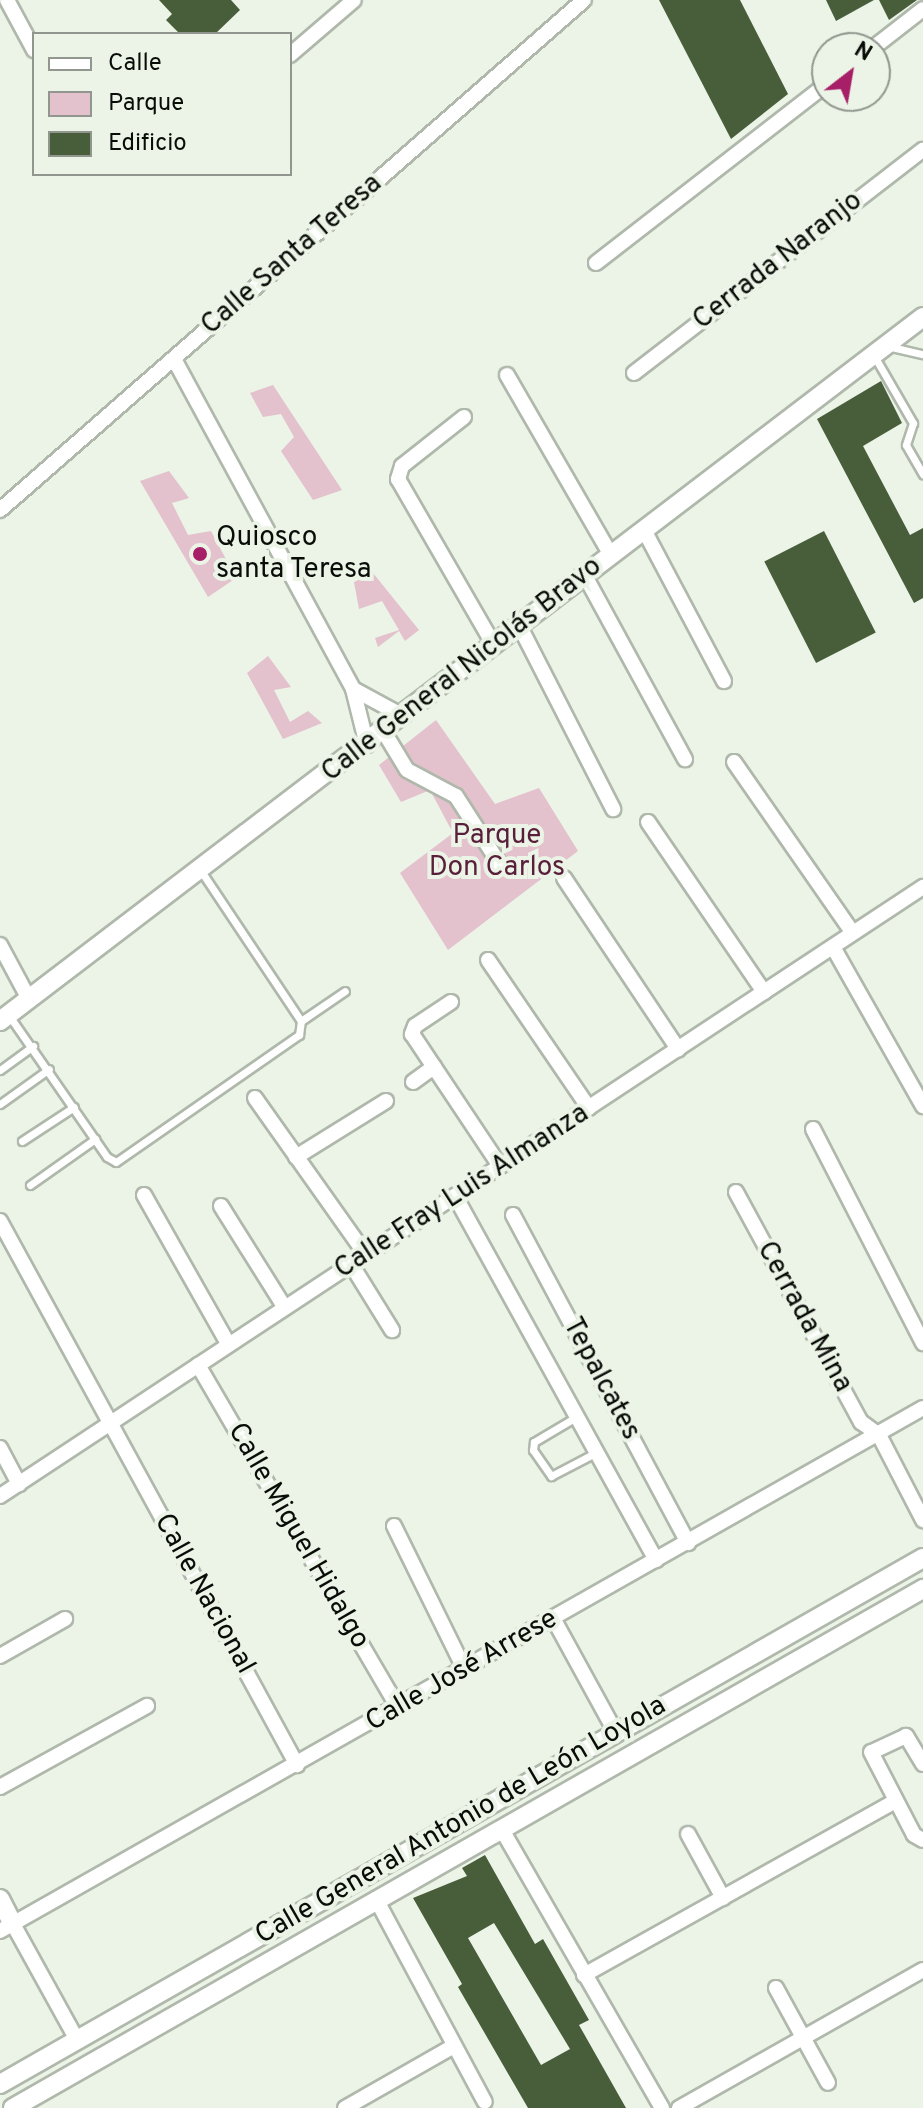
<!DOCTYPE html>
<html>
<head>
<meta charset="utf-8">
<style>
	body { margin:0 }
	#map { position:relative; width:923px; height:2108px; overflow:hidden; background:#ebf4e7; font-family:Overpass,sans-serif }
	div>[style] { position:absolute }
	.green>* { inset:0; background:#e3c1cd }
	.building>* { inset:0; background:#485e3b; transform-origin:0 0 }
	.roads { filter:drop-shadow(2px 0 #afb8ab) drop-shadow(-2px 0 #afb8ab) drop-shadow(0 2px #afb8ab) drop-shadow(0 -2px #afb8ab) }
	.lane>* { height:7px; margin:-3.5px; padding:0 3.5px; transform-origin:3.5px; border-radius:3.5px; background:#fff }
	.street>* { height:14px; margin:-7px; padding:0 7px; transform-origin:7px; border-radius:7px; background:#fff }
	.secondary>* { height:18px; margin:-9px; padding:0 9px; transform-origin:9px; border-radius:9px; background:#fff }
	.dots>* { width:22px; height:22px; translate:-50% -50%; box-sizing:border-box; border:4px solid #ebf4e7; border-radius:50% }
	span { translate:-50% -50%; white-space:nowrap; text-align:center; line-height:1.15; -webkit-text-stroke:8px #ebf4e7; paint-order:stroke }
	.street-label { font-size:28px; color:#0a0c08 }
	.poi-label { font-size:28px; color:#0a0c08 }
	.left { translate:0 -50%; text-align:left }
	.park-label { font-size:28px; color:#591f3a }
	.legend { position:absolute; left:32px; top:32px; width:260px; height:144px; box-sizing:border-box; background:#ebf4e7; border:2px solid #91978e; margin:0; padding:10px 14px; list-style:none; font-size:24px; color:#0a0c08 }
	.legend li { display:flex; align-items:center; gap:16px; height:40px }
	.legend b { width:40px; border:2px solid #91978e }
	.north { position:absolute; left:811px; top:32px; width:80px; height:80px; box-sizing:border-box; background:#ebf4e7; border:2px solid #91978e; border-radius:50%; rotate:31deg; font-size:22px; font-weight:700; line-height:32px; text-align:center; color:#0a0c08 }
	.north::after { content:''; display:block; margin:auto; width:28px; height:36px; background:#a71f67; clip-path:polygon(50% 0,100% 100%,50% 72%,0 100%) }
</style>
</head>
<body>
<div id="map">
	<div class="green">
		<div style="clip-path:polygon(273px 385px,342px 490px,313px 500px,281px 451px,294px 437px,281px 414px,263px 417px,250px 393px)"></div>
		<div style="clip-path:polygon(169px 471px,189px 498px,172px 503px,188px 535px,211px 531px,236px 578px,208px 597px,140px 481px)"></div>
		<div style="clip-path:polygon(373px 573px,419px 630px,405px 641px,399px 631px,378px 647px,375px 638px,399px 630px,382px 601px,359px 609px,354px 582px)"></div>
		<div style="clip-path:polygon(268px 656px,291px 687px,274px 690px,290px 722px,308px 711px,322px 723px,283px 739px,247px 673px)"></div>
		<div style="clip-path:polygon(436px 720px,495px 804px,539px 788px,578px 851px,448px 950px,400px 873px,453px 833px,430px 790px,401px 802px,379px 765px)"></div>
	</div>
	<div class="building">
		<div style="clip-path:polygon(159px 0,231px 0,240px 10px,215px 34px,180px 34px,166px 20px,172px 14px)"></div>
		<div style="clip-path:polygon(659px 0,740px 0,788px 94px,731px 139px)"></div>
		<div style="clip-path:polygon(826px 0,874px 0,836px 21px)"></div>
		<div style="clip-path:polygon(879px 0,917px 0,889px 20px)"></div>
		<div style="clip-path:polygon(881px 381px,902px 423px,863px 446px,910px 535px,923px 528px,923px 598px,914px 603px,817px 419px)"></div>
		<div style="left:824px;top:531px;width:114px;height:67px;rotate:63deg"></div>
		<div style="clip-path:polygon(evenodd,485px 1855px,535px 1944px,543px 1939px,589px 2020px,579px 2025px,626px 2108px,528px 2108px,458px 1987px,462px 1984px,413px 1898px,467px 1876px,462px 1868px,485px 1855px,494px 1923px,570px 2049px,541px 2065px,468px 1938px,494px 1923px)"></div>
	</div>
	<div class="roads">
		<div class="lane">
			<div style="left:887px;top:346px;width:37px;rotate:13deg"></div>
			<div style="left:873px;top:354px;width:80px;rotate:59.9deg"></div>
			<div style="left:913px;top:423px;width:23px;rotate:108deg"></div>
			<div style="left:906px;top:445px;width:34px;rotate:60deg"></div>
			<div style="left:10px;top:1017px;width:170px;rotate:55.3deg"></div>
			<div style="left:107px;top:1157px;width:10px;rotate:29deg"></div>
			<div style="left:116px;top:1162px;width:223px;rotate:-34.8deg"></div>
			<div style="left:299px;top:1035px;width:14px;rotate:-82deg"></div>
			<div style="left:301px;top:1021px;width:180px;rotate:-123.7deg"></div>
			<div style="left:301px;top:1021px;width:53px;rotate:-34.3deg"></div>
			<div style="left:0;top:1070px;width:41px;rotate:-36deg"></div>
			<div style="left:0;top:1104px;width:60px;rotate:-35.5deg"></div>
			<div style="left:22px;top:1141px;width:62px;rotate:-33.2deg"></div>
			<div style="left:30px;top:1185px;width:80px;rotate:-35.3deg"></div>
			<div style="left:576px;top:1417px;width:49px;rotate:149.2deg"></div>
			<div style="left:534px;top:1442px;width:8px;rotate:97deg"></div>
			<div style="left:533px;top:1450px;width:32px;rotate:55deg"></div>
			<div style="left:551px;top:1476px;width:50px;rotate:-27.6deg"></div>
		</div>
		<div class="street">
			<div style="left:7px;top:0;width:57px;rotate:61.6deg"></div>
			<div style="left:873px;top:48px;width:63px;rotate:-38deg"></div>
			<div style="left:290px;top:55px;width:84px;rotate:-40.7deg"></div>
			<div style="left:596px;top:263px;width:292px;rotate:-37.8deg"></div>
			<div style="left:174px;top:359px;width:375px;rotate:61.5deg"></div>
			<div style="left:353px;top:689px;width:58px;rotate:76deg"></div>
			<div style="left:634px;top:373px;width:365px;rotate:-37.7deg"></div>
			<div style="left:507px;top:375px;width:208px;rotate:60deg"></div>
			<div style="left:464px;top:417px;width:79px;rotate:141.7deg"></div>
			<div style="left:402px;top:466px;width:14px;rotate:107deg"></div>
			<div style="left:398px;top:479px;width:192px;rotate:60deg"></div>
			<div style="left:0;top:510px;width:775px;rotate:-41.13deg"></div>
			<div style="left:644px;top:530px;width:171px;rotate:62.1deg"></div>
			<div style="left:584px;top:574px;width:211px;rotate:61.4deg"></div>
			<div style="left:519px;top:625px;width:207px;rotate:62.9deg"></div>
			<div style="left:353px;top:689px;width:57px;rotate:28.4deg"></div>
			<div style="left:384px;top:732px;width:44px;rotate:58.8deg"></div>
			<div style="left:407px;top:770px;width:55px;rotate:28deg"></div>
			<div style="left:456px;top:796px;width:83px;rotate:57.3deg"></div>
			<div style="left:734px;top:762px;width:208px;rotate:55.2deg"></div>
			<div style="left:648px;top:822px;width:206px;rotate:55.7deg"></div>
			<div style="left:564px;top:878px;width:206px;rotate:56.3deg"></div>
			<div style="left:0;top:945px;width:61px;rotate:61.8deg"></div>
			<div style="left:833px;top:947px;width:183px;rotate:60.5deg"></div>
			<div style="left:488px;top:960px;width:179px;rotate:55.7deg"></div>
			<div style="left:451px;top:1002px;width:43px;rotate:146.3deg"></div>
			<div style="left:415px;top:1026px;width:9px;rotate:111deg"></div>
			<div style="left:412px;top:1034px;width:159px;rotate:56.3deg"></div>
			<div style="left:413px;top:1082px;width:26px;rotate:-36deg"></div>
			<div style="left:255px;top:1098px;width:192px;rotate:54.7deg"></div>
			<div style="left:813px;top:1129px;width:241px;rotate:62.8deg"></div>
			<div style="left:296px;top:1157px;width:106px;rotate:-31.9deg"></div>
			<div style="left:736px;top:1192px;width:262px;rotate:61.5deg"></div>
			<div style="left:861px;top:1422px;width:22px;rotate:36deg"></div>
			<div style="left:879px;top:1435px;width:96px;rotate:62.6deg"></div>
			<div style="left:144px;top:1195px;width:172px;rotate:60.5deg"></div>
			<div style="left:455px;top:1196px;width:416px;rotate:61.1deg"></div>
			<div style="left:221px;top:1206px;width:120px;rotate:57.9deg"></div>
			<div style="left:513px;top:1215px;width:372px;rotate:61.9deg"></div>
			<div style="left:0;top:1221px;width:620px;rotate:61.37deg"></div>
			<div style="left:351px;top:1264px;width:78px;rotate:58.2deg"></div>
			<div style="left:198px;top:1365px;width:396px;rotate:59.7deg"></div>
			<div style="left:0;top:1448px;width:41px;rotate:62.2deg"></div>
			<div style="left:0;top:1496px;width:1106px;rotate:-33.42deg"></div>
			<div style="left:394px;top:1526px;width:158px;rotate:63.8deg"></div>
			<div style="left:553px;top:1618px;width:131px;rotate:61.3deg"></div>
			<div style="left:0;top:1656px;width:75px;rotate:-29.6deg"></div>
			<div style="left:923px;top:1764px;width:33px;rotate:-121deg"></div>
			<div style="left:906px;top:1736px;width:38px;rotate:155deg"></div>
			<div style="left:871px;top:1752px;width:93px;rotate:62.6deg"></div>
			<div style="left:914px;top:1835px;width:10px;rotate:29deg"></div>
			<div style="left:0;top:1787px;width:168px;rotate:-28.9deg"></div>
			<div style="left:501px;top:1828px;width:323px;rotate:60.1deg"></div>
			<div style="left:688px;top:1834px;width:73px;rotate:61.3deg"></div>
			<div style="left:376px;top:1899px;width:230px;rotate:61.8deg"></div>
			<div style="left:13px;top:1924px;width:132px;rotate:61.1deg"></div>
			<div style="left:0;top:1931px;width:1061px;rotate:-29.54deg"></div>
			<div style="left:584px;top:1975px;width:356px;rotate:-29.2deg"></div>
			<div style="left:776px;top:1988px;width:108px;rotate:61.3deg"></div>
			<div style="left:345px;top:2108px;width:123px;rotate:-29.7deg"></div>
			<div style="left:679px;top:2108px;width:280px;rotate:-29.5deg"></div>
		</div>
		<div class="secondary">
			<div style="left:0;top:1021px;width:1161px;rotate:-37.33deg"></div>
			<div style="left:0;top:1899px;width:28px;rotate:63deg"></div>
			<div style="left:0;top:2084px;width:1062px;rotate:-29.68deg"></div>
			<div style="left:13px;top:2108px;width:1048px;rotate:-29.7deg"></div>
		</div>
	</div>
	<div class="dots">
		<div style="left:200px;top:554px;background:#a71f67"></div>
	</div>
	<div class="street-label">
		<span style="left:292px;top:255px;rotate:-41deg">Calle Santa Teresa</span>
		<span style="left:778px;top:261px;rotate:-38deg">Cerrada Naranjo</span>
		<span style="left:462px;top:670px;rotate:-38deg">Calle General Nicolás Bravo</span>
		<span style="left:462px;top:1192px;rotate:-33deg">Calle Fray Luis Almanza</span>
		<span style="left:804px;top:1317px;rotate:61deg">Cerrada Mina</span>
		<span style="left:601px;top:1379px;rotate:62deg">Tepalcates</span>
		<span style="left:298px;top:1536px;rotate:60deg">Calle Miguel Hidalgo</span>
		<span style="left:204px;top:1594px;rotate:61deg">Calle Nacional</span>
		<span style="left:462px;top:1671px;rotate:-30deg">Calle José Arrese</span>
		<span style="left:461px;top:1821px;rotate:-30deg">Calle General Antonio de León Loyola</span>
	</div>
	<div class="poi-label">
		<span class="left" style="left:216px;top:554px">Quiosco<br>santa Teresa</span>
	</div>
	<div class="park-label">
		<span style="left:497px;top:852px">Parque<br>Don Carlos</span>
	</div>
	<ul class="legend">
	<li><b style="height:10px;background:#fff"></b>Calle</li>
	<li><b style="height:22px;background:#e3c1cd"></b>Parque</li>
	<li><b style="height:22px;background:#485e3b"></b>Edificio</li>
	</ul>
	<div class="north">N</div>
</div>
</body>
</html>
